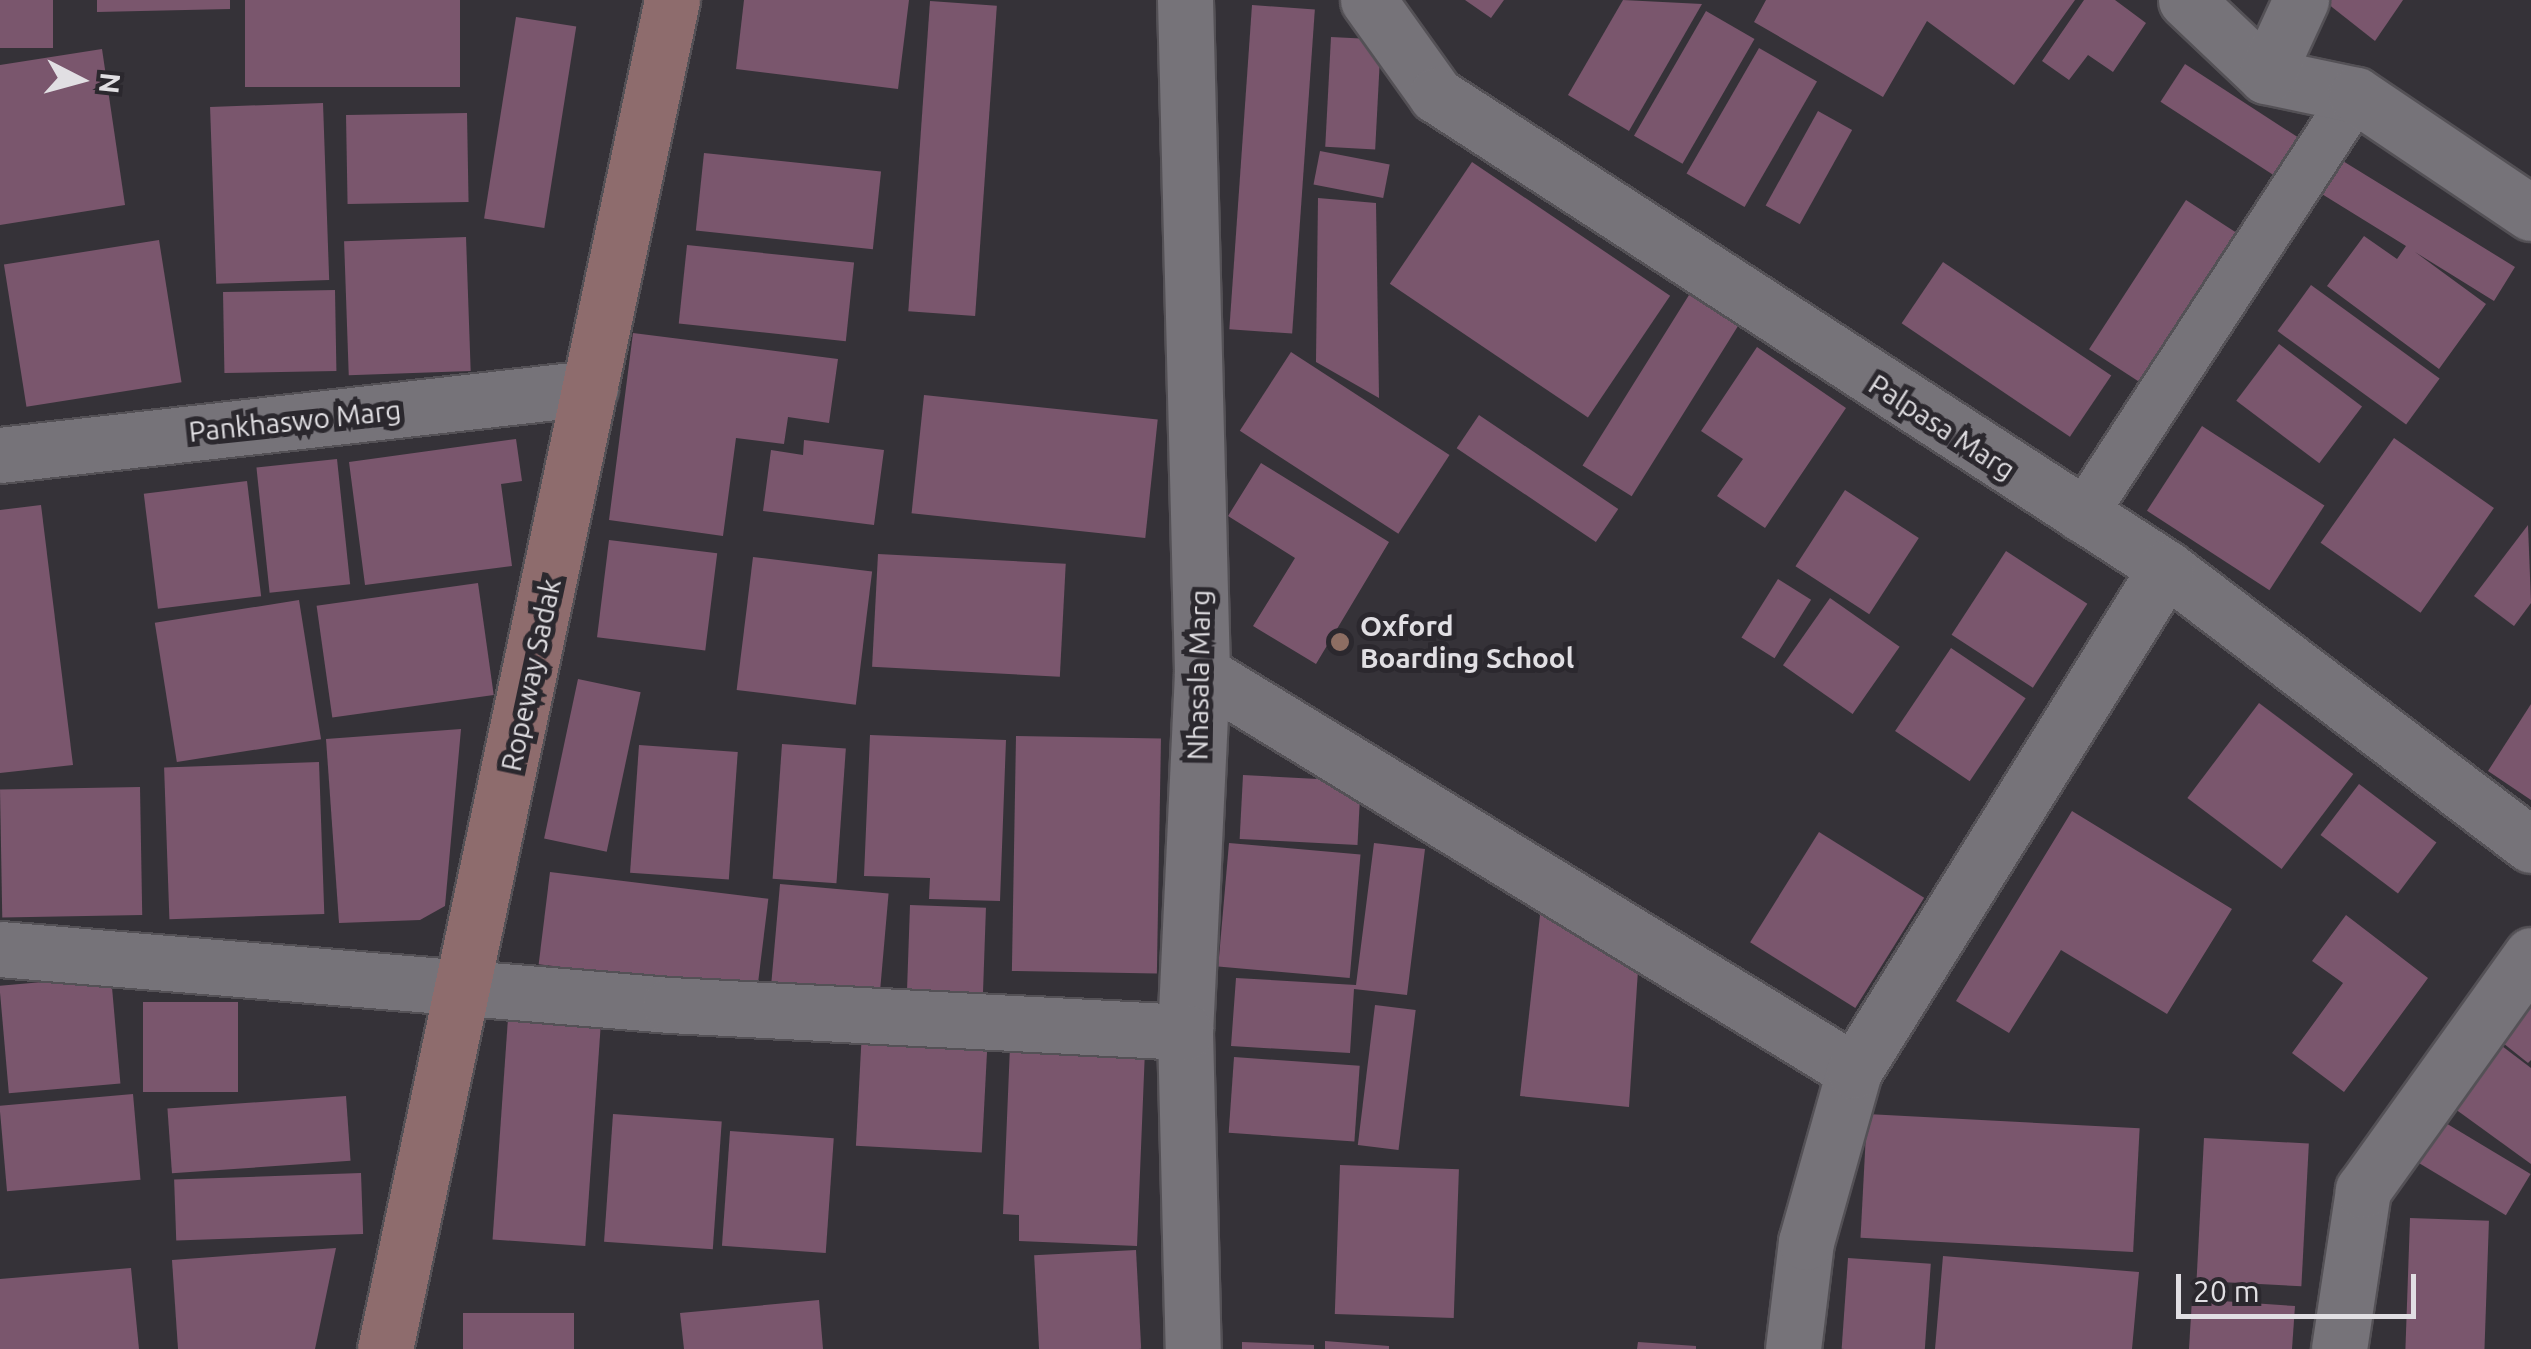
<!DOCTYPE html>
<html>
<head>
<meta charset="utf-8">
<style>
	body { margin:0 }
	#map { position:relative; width:2531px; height:1349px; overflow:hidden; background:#353238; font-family:Ubuntu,sans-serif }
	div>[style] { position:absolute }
	.building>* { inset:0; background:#7a566d; transform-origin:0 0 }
	.roads { filter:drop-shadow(2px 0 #545156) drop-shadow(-2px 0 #545156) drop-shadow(0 2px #545156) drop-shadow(0 -2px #545156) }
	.service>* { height:48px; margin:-24px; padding:0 24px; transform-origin:24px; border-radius:24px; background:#767379 }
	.minor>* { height:55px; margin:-27.5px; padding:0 27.5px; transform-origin:27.5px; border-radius:27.5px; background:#767379 }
	.secondary>* { height:55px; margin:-27.5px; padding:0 27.5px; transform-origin:27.5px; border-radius:27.5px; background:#8e6c6d }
	.dots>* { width:28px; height:28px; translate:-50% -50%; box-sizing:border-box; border:5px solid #2b282e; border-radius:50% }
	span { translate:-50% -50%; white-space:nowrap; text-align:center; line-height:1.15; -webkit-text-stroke:10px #2b282e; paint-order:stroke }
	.street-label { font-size:28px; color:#e1dfe3 }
	.poi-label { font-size:28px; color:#e1dfe3; font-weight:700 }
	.left { translate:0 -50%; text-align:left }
	.north { position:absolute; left:30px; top:30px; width:100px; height:100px; -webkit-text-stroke:8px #2b282e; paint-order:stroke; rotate:96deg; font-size:28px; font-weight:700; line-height:40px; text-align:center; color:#e1dfe3 }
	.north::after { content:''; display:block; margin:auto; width:35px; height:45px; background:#e1dfe3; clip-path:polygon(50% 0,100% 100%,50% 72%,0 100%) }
	.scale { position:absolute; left:2176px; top:1274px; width:240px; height:45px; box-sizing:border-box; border:5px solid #e1dfe3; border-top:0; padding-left:12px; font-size:30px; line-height:35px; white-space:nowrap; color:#e1dfe3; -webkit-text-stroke:8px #2b282e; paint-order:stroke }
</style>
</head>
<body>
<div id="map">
	<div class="building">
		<div style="left:0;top:0;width:53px;height:48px"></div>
		<div style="clip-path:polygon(97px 0,230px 0,230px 9px,97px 12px)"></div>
		<div style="left:245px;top:0;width:215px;height:87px"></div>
		<div style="clip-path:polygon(744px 0,909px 0,898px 89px,736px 69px)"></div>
		<div style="clip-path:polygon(1465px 0,1504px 0,1491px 18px)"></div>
		<div style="clip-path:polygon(1623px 0,1702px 4px,1629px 131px,1568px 95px)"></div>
		<div style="clip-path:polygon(1766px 0,2075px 0,2014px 85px,1927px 21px,1883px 97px,1754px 22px)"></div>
		<div style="clip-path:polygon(2084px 0,2115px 0,2146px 23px,2113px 72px,2088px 55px,2069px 80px,2042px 61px)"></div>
		<div style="clip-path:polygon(2323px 0,2403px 0,2375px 41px)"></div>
		<div style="left:930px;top:1px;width:67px;height:311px;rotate:4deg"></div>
		<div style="left:1252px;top:5px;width:63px;height:325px;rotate:4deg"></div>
		<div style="left:1706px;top:11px;width:56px;height:144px;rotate:30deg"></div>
		<div style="left:516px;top:17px;width:61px;height:204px;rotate:9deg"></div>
		<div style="left:1331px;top:37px;width:50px;height:110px;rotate:3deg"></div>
		<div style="left:1759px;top:48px;width:67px;height:145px;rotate:30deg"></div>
		<div style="clip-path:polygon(102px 49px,125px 205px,0 225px,0 65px)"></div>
		<div style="left:2185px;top:64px;width:136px;height:45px;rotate:33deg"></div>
		<div style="left:323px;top:103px;width:177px;height:113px;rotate:88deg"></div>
		<div style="left:1818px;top:111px;width:39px;height:108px;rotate:29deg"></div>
		<div style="left:467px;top:113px;width:89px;height:121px;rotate:89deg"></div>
		<div style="left:1320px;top:151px;width:71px;height:34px;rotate:11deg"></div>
		<div style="left:704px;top:153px;width:178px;height:78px;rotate:6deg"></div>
		<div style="clip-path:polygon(2338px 158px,2515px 267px,2494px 301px,2415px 252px,2486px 304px,2439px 369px,2327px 286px,2364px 236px,2397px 259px,2406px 246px,2317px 191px)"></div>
		<div style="left:1472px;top:162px;width:239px;height:147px;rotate:34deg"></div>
		<div style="clip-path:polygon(1318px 198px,1376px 203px,1379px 398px,1316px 362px)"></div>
		<div style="left:2186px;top:200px;width:67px;height:178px;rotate:33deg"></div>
		<div style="left:466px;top:237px;width:134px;height:122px;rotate:88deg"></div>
		<div style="left:159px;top:240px;width:144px;height:157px;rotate:81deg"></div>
		<div style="left:687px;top:245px;width:168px;height:79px;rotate:6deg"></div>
		<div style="left:1943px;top:262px;width:203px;height:74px;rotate:34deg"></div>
		<div style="left:2311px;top:285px;width:159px;height:57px;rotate:36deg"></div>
		<div style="left:335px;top:290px;width:81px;height:112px;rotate:89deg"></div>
		<div style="left:1689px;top:295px;width:58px;height:201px;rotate:32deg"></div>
		<div style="clip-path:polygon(633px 333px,838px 359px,829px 423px,788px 417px,784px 444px,736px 438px,723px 536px,609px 520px)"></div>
		<div style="left:2279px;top:344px;width:104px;height:71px;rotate:37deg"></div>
		<div style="clip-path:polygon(1757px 347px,1846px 408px,1765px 528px,1717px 496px,1743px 459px,1701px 431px)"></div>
		<div style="left:1291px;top:352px;width:189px;height:94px;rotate:33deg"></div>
		<div style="left:924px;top:395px;width:235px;height:119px;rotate:6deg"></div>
		<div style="left:1479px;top:415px;width:168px;height:40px;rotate:34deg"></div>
		<div style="left:2202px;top:426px;width:146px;height:101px;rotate:33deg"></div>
		<div style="left:2394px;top:438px;width:122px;height:128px;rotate:35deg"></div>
		<div style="clip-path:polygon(516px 439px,522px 481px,501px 484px,512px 566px,365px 585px,349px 462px)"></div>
		<div style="clip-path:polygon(804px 440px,884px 450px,874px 525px,763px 511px,771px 450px,803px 455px)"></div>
		<div style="left:337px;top:459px;width:126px;height:81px;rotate:84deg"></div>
		<div style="clip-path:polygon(1261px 463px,1389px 542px,1316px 664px,1253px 626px,1295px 558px,1228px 516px)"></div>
		<div style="left:247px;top:481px;width:116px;height:104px;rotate:83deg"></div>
		<div style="left:1845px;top:490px;width:88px;height:91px;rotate:33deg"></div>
		<div style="clip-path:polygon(41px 505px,73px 765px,0 773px,0 510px)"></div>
		<div style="clip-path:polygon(2528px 525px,2531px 603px,2514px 626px,2474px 596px)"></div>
		<div style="left:609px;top:540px;width:109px;height:98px;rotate:7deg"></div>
		<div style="left:2006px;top:551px;width:97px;height:100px;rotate:33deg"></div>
		<div style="left:878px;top:554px;width:188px;height:113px;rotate:3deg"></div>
		<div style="left:753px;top:557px;width:120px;height:134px;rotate:7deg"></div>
		<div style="left:1778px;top:579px;width:39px;height:69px;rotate:32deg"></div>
		<div style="left:478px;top:583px;width:113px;height:163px;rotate:82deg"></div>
		<div style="left:1830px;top:598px;width:85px;height:82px;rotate:35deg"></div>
		<div style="left:299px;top:600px;width:141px;height:146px;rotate:81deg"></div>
		<div style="left:1951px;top:648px;width:90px;height:100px;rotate:34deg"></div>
		<div style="left:578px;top:679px;width:64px;height:163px;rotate:12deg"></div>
		<div style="left:2259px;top:703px;width:118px;height:119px;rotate:37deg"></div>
		<div style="clip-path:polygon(2531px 704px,2531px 800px,2488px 771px)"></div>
		<div style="clip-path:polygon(461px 729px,445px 906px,420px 920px,339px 923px,326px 739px)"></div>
		<div style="clip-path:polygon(870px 735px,1006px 740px,1000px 901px,929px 899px,930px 878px,864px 876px)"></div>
		<div style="left:1016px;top:736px;width:145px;height:235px;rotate:1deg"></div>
		<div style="left:782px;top:744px;width:64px;height:135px;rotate:4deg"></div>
		<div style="left:639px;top:745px;width:99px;height:128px;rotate:4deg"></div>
		<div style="left:319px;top:762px;width:152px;height:155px;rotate:88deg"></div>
		<div style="left:1243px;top:775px;width:118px;height:64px;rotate:3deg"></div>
		<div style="left:2359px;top:784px;width:97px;height:64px;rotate:37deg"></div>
		<div style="left:140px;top:787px;width:128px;height:140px;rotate:89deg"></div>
		<div style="clip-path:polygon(2072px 811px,2232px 909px,2167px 1014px,2061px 950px,2009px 1033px,1956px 1001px)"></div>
		<div style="left:1819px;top:832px;width:124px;height:130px;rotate:32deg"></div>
		<div style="left:1229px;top:843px;width:132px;height:124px;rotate:5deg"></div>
		<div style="clip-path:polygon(1374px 843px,1425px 849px,1407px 995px,1354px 989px,1350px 1053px,1231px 1046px,1236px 978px,1356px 985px)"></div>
		<div style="left:550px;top:872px;width:220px;height:93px;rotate:7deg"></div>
		<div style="left:780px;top:884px;width:109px;height:100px;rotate:5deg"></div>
		<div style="clip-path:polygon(1542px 897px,1639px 955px,1629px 1107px,1520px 1096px)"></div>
		<div style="left:910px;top:905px;width:76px;height:85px;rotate:2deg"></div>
		<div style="clip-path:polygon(2346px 915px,2428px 978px,2344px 1092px,2292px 1053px,2343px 983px,2312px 961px)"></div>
		<div style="left:111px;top:976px;width:108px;height:112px;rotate:85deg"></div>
		<div style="clip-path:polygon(2531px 1000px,2531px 1060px,2528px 1063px,2498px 1039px)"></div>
		<div style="left:143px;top:1002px;width:95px;height:90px"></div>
		<div style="left:509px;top:1004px;width:93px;height:236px;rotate:4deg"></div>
		<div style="left:1375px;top:1005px;width:41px;height:141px;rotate:7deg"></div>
		<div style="left:862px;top:1030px;width:126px;height:116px;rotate:3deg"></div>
		<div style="clip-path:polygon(2498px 1043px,2531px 1068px,2531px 1164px,2451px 1106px)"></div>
		<div style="clip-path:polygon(1010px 1046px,1145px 1050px,1137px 1246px,1019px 1241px,1019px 1215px,1003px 1214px)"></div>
		<div style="left:1234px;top:1057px;width:126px;height:76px;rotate:4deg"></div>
		<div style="left:133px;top:1094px;width:86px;height:134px;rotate:85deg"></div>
		<div style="left:346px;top:1096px;width:65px;height:179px;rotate:86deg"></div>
		<div style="left:613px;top:1114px;width:109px;height:128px;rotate:4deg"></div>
		<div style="left:1867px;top:1114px;width:273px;height:124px;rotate:3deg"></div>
		<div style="left:2444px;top:1122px;width:101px;height:48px;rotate:31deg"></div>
		<div style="left:730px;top:1131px;width:104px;height:115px;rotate:4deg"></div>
		<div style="left:2204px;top:1138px;width:105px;height:143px;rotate:3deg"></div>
		<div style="left:1340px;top:1165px;width:119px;height:149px;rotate:2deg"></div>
		<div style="left:361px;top:1173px;width:61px;height:187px;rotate:88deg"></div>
		<div style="left:2410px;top:1218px;width:79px;height:131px;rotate:2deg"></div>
		<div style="clip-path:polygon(336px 1248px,315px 1349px,178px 1349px,172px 1260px)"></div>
		<div style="left:1136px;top:1250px;width:99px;height:102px;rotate:87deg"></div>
		<div style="clip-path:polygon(1943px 1256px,2139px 1272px,2132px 1349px,1935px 1349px)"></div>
		<div style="left:1848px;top:1258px;width:83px;height:91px;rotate:4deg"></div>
		<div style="clip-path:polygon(131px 1268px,139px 1349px,0 1349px,0 1279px)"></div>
		<div style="clip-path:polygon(2192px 1299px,2295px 1306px,2292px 1349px,2189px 1349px)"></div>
		<div style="clip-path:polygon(819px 1300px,823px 1349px,684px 1349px,680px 1313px)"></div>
		<div style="left:463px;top:1313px;width:111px;height:36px"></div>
		<div style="clip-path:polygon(1325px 1341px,1389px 1346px,1389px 1349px,1325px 1349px)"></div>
		<div style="clip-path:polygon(1242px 1342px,1314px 1345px,1314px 1349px,1242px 1349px)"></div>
		<div style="clip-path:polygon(1638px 1342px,1696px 1346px,1696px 1349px,1637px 1349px)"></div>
	</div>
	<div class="roads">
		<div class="service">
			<div style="left:2081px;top:518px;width:505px;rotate:-56.97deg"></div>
		</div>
		<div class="minor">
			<div style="left:1185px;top:0;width:673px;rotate:88.55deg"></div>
			<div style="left:1202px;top:673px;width:359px;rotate:92.7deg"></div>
			<div style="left:1185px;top:1032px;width:317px;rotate:88.6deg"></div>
			<div style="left:1368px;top:0;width:117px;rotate:54.4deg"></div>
			<div style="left:1436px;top:95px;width:870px;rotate:32.94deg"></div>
			<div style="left:2166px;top:568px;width:458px;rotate:37.2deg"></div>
			<div style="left:2186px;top:0;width:110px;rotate:43.5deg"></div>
			<div style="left:2266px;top:76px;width:92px;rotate:11.9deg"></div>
			<div style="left:2356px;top:95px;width:211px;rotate:34deg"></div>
			<div style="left:2266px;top:76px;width:84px;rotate:-65.3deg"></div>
			<div style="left:0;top:455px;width:594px;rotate:-6.48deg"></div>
			<div style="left:1202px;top:673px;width:764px;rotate:31.4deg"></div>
			<div style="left:0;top:949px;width:672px;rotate:4.78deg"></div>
			<div style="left:670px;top:1005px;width:516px;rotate:3deg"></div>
			<div style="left:1793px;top:1349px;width:108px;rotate:-83.1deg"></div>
			<div style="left:1806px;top:1242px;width:178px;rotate:-74.3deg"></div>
			<div style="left:1854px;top:1071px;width:592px;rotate:-58.19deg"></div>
			<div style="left:2339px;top:1349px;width:161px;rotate:-81.4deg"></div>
			<div style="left:2363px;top:1190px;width:289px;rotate:-54.4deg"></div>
		</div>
		<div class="secondary">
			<div style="left:385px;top:1349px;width:1379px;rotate:-77.99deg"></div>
		</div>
	</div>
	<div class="dots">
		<div style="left:1340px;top:642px;background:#8d6e63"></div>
	</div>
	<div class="street-label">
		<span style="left:295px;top:421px;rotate:-6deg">Pankhaswo Marg</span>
		<span style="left:1942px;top:427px;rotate:33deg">Palpasa Marg</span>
		<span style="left:531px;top:675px;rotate:-78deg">Ropeway Sadak</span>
		<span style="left:1199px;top:675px;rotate:-89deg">Nhasala Marg</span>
	</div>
	<div class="poi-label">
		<span class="left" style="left:1360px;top:642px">Oxford<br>Boarding School</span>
	</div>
	<div class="north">N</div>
	<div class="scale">20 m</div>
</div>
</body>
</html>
